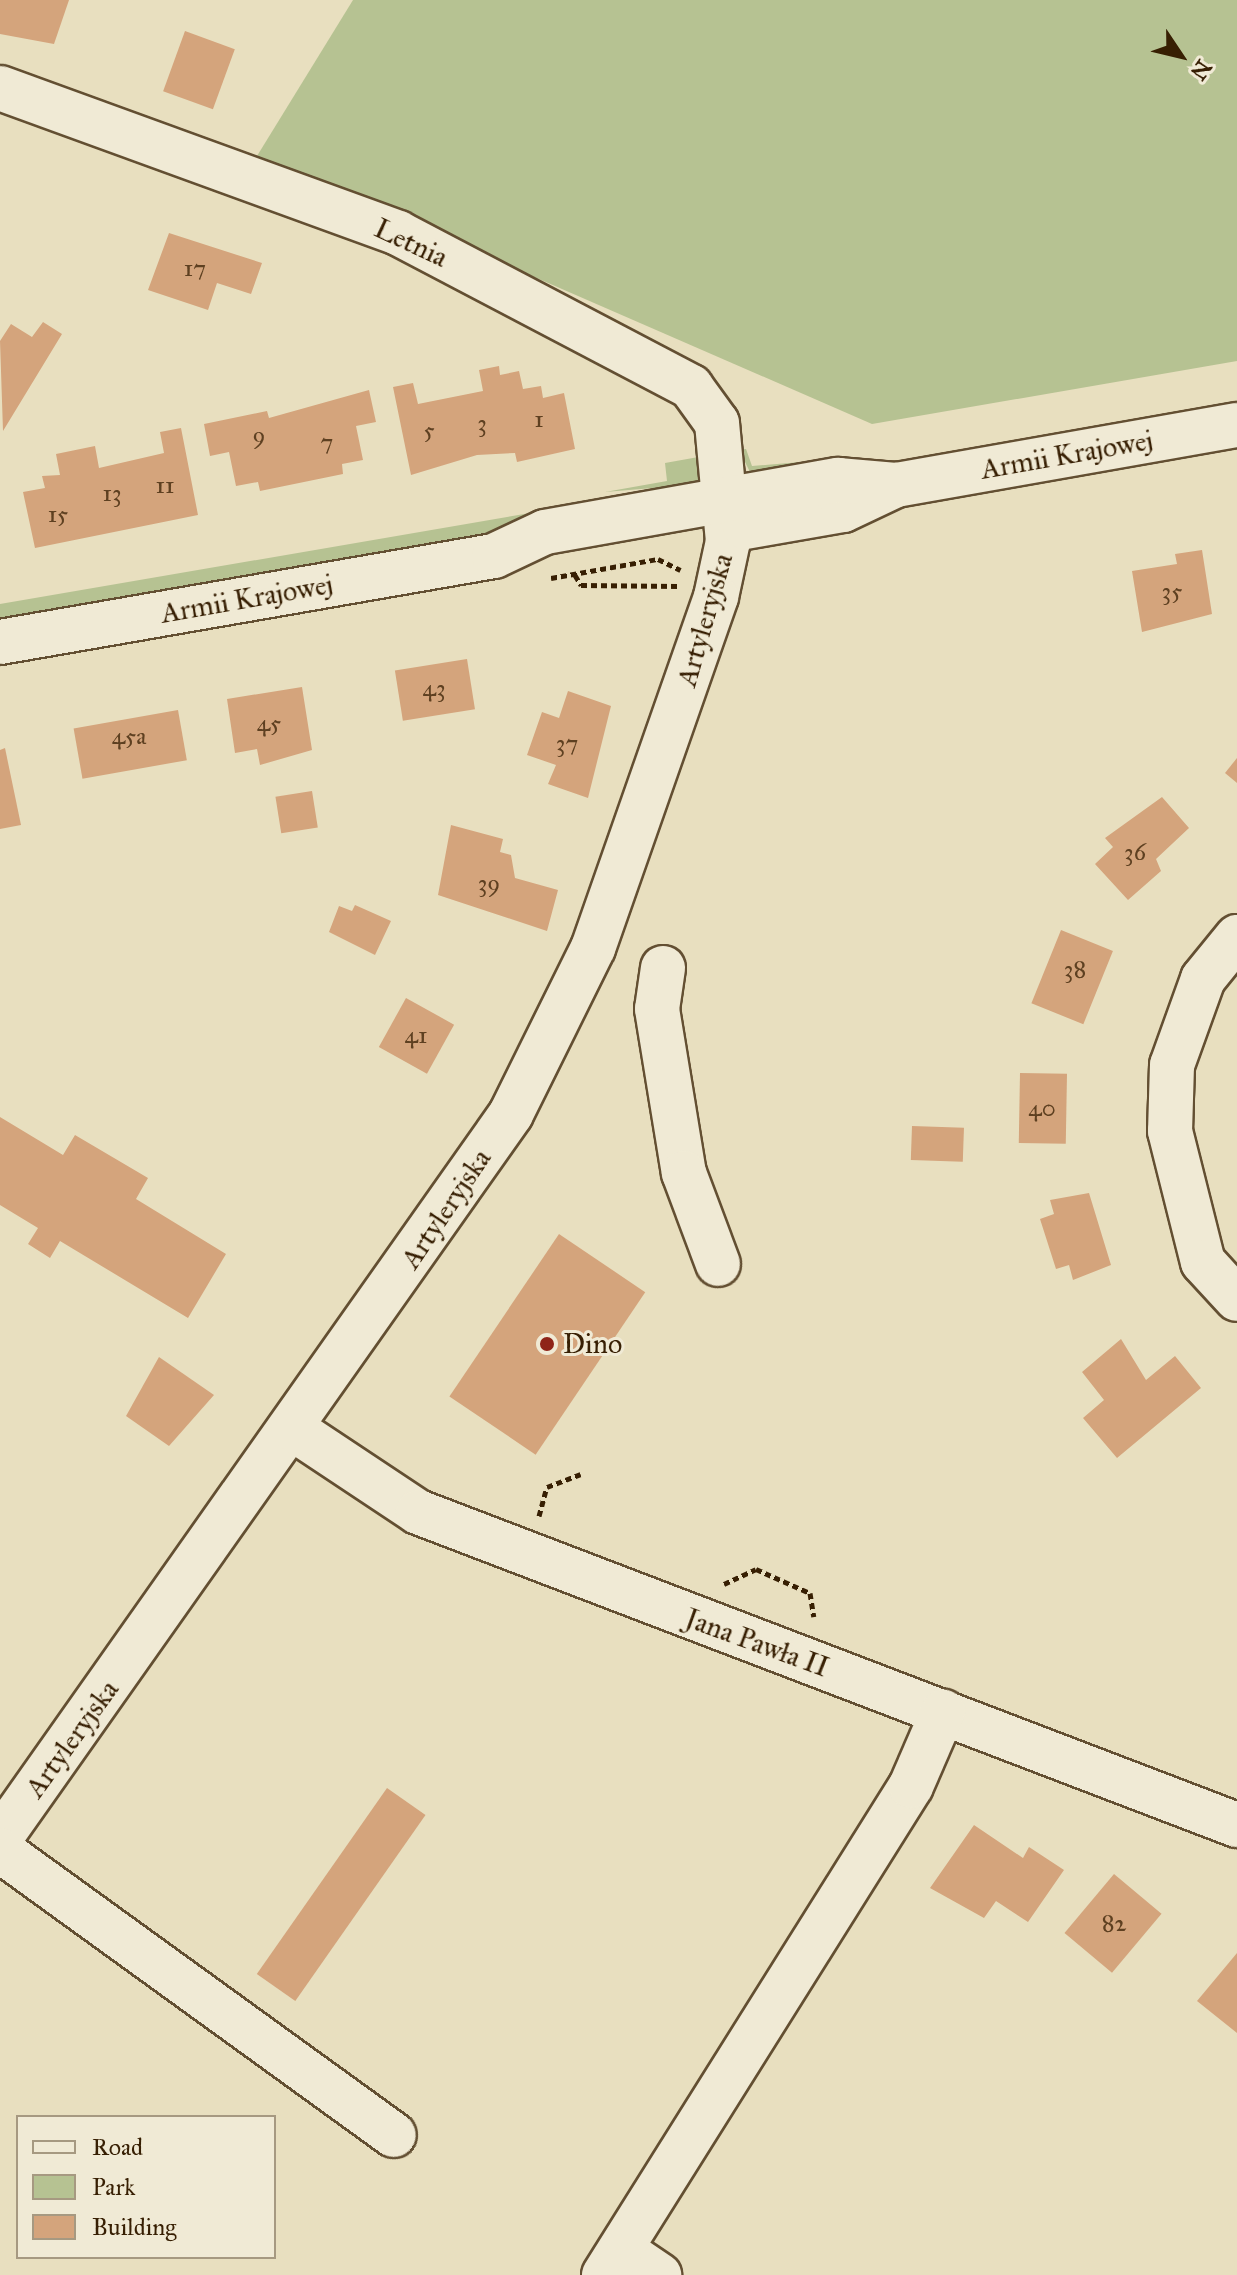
<!DOCTYPE html>
<html>
<head>
<meta charset="utf-8">
<style>
	body { margin:0 }
	#map { position:relative; width:1237px; height:2275px; overflow:hidden; background:#e8dfbf; font-family:"IM FELL Great Primer",serif }
	div>[style] { position:absolute }
	.green>* { inset:0; background:#b6c292 }
	.building>* { inset:0; background:#d4a47c; transform-origin:0 0 }
	.path>* { height:5px; margin-top:-2.5px; transform-origin:0; background:repeating-linear-gradient(90deg,#371f03 0 6px,transparent 0 10px) }
	.roads { filter:drop-shadow(2px 0 #634f32) drop-shadow(-2px 0 #634f32) drop-shadow(0 2px #634f32) drop-shadow(0 -2px #634f32) }
	.minor>* { height:44px; margin:-22px; padding:0 22px; transform-origin:22px; border-radius:22px; background:#f0ead5 }
	.dots>* { width:22px; height:22px; translate:-50% -50%; box-sizing:border-box; border:4px solid #f0ead5; border-radius:50% }
	span { translate:-50% -50%; white-space:nowrap; text-align:center; line-height:1.15; -webkit-text-stroke:6px #f0ead5; paint-order:stroke }
	.number-label { font-size:24px; color:#5e4021 }
	.number-label span { -webkit-text-stroke-width:0 }
	.street-label { font-size:28px; color:#371f03 }
	.poi-label { font-size:28px; color:#371f03 }
	.left { translate:0 -50%; text-align:left }
	.legend { position:absolute; left:16px; top:2115px; width:260px; height:144px; box-sizing:border-box; background:#f0ead5; border:2px solid #a69981; margin:0; padding:10px 14px; list-style:none; font-size:24px; color:#371f03 }
	.legend li { display:flex; align-items:center; gap:16px; height:40px }
	.legend b { width:40px; border:2px solid #a69981 }
	.north { position:absolute; left:1141px; top:16px; width:80px; height:80px; -webkit-text-stroke:6px #f0ead5; paint-order:stroke; rotate:125deg; font-size:22px; font-weight:700; line-height:32px; text-align:center; color:#371f03 }
	.north::after { content:''; display:block; margin:auto; width:28px; height:36px; background:#371f03; clip-path:polygon(50% 0,100% 100%,50% 72%,0 100%) }
</style>
</head>
<body>
<div id="map">
	<div class="green">
		<div style="clip-path:polygon(353px 0,1237px 0,1237px 361px,872px 424px,257px 156px)"></div>
		<div style="clip-path:polygon(746px 449px,752px 466px,825px 460px,751px 474px,739px 450px)"></div>
		<div style="clip-path:polygon(704px 456px,701px 484px,605px 492px,667px 481px,665px 463px)"></div>
		<div style="clip-path:polygon(548px 510px,492px 536px,0 622px,0 604px)"></div>
	</div>
	<div class="building">
		<div style="clip-path:polygon(0 0,69px 0,54px 44px,0 34px)"></div>
		<div style="left:185px;top:31px;width:53px;height:64px;rotate:20deg"></div>
		<div style="clip-path:polygon(169px 233px,262px 263px,251px 294px,217px 283px,208px 310px,148px 290px)"></div>
		<div style="clip-path:polygon(43px 322px,62px 334px,3px 431px,0 341px,11px 324px,32px 337px)"></div>
		<div style="clip-path:polygon(499px 366px,500px 375px,519px 371px,523px 389px,541px 386px,543px 398px,564px 393px,575px 449px,517px 462px,515px 453px,477px 455px,411px 475px,393px 387px,413px 383px,418px 404px,483px 391px,479px 370px)"></div>
		<div style="clip-path:polygon(369px 390px,376px 422px,356px 426px,363px 460px,342px 464px,343px 474px,260px 491px,258px 482px,236px 486px,229px 452px,210px 456px,204px 424px,267px 411px,269px 418px)"></div>
		<div style="clip-path:polygon(181px 428px,198px 515px,35px 548px,23px 492px,45px 488px,42px 476px,60px 475px,56px 454px,95px 446px,99px 468px,164px 453px,160px 432px)"></div>
		<div style="clip-path:polygon(1202px 550px,1212px 614px,1142px 632px,1132px 571px,1177px 564px,1175px 554px)"></div>
		<div style="left:467px;top:659px;width:51px;height:73px;rotate:81deg"></div>
		<div style="clip-path:polygon(302px 687px,312px 750px,260px 765px,257px 749px,235px 753px,227px 699px)"></div>
		<div style="clip-path:polygon(568px 691px,611px 706px,588px 798px,548px 784px,556px 765px,527px 755px,542px 712px,559px 718px)"></div>
		<div style="left:178px;top:710px;width:51px;height:106px;rotate:80deg"></div>
		<div style="clip-path:polygon(5px 748px,21px 825px,0 829px,0 750px)"></div>
		<div style="clip-path:polygon(1237px 758px,1237px 783px,1225px 773px)"></div>
		<div style="left:312px;top:791px;width:37px;height:37px;rotate:81deg"></div>
		<div style="clip-path:polygon(1162px 797px,1189px 828px,1156px 859px,1161px 871px,1128px 900px,1095px 864px,1113px 847px,1105px 838px)"></div>
		<div style="clip-path:polygon(451px 825px,503px 839px,500px 852px,511px 855px,515px 878px,558px 890px,547px 931px,438px 895px)"></div>
		<div style="clip-path:polygon(355px 905px,391px 921px,375px 955px,329px 932px,339px 906px,352px 911px)"></div>
		<div style="left:1061px;top:930px;width:56px;height:79px;rotate:22deg"></div>
		<div style="left:406px;top:998px;width:55px;height:56px;rotate:29deg"></div>
		<div style="left:1020px;top:1073px;width:47px;height:70px;rotate:1deg"></div>
		<div style="clip-path:polygon(0 1117px,63px 1155px,75px 1135px,148px 1178px,136px 1199px,226px 1254px,188px 1318px,60px 1241px,50px 1258px,28px 1244px,38px 1228px,0 1205px)"></div>
		<div style="left:912px;top:1126px;width:52px;height:34px;rotate:2deg"></div>
		<div style="clip-path:polygon(1089px 1193px,1111px 1265px,1073px 1280px,1069px 1265px,1056px 1269px,1040px 1219px,1054px 1214px,1050px 1200px)"></div>
		<div style="left:559px;top:1234px;width:104px;height:196px;rotate:34deg"></div>
		<div style="clip-path:polygon(1121px 1339px,1146px 1380px,1175px 1356px,1201px 1388px,1117px 1458px,1083px 1418px,1104px 1400px,1082px 1372px)"></div>
		<div style="clip-path:polygon(159px 1357px,214px 1395px,169px 1446px,126px 1416px)"></div>
		<div style="left:387px;top:1788px;width:47px;height:227px;rotate:35deg"></div>
		<div style="clip-path:polygon(974px 1825px,1023px 1858px,1029px 1847px,1064px 1870px,1028px 1922px,996px 1901px,984px 1918px,930px 1888px)"></div>
		<div style="left:1114px;top:1874px;width:62px;height:77px;rotate:40deg"></div>
		<div style="clip-path:polygon(1237px 1953px,1237px 2033px,1197px 2001px)"></div>
	</div>
	<div class="path">
		<div style="left:575px;top:575px;width:12px;rotate:59deg"></div>
		<div style="left:581px;top:585px;width:97px;rotate:0.6deg"></div>
		<div style="left:551px;top:578px;width:109px;rotate:-10.1deg"></div>
		<div style="left:658px;top:559px;width:25px;rotate:26deg"></div>
		<div style="left:539px;top:1516px;width:30px;rotate:-75deg"></div>
		<div style="left:547px;top:1487px;width:36px;rotate:-21deg"></div>
		<div style="left:724px;top:1584px;width:35px;rotate:-25deg"></div>
		<div style="left:756px;top:1569px;width:59px;rotate:24deg"></div>
		<div style="left:810px;top:1593px;width:24px;rotate:81deg"></div>
	</div>
	<div class="roads">
		<div class="minor">
			<div style="left:0;top:88px;width:424px;rotate:20deg"></div>
			<div style="left:398px;top:233px;width:331px;rotate:27.7deg"></div>
			<div style="left:691px;top:387px;width:44px;rotate:54.2deg"></div>
			<div style="left:717px;top:423px;width:119px;rotate:84.7deg"></div>
			<div style="left:728px;top:541px;width:57px;rotate:102.1deg"></div>
			<div style="left:716px;top:597px;width:372px;rotate:109.3deg"></div>
			<div style="left:593px;top:948px;width:185px;rotate:116.3deg"></div>
			<div style="left:511px;top:1114px;width:886px;rotate:125.21deg"></div>
			<div style="left:745px;top:527px;width:99px;rotate:-9.8deg"></div>
			<div style="left:843px;top:510px;width:59px;rotate:-25.3deg"></div>
			<div style="left:896px;top:485px;width:346px;rotate:-10deg"></div>
			<div style="left:0;top:642px;width:501px;rotate:-9.88deg"></div>
			<div style="left:494px;top:556px;width:56px;rotate:-25.2deg"></div>
			<div style="left:545px;top:532px;width:298px;rotate:-10.1deg"></div>
			<div style="left:838px;top:480px;width:58px;rotate:4.9deg"></div>
			<div style="left:1237px;top:937px;width:54px;rotate:129deg"></div>
			<div style="left:1203px;top:979px;width:91px;rotate:109.8deg"></div>
			<div style="left:1172px;top:1065px;width:66px;rotate:91.7deg"></div>
			<div style="left:1170px;top:1131px;width:135px;rotate:75.9deg"></div>
			<div style="left:1203px;top:1262px;width:50px;rotate:47.4deg"></div>
			<div style="left:663px;top:968px;width:41px;rotate:98.3deg"></div>
			<div style="left:657px;top:1009px;width:166px;rotate:80.7deg"></div>
			<div style="left:684px;top:1173px;width:97px;rotate:69.5deg"></div>
			<div style="left:293px;top:1429px;width:150px;rotate:33.6deg"></div>
			<div style="left:418px;top:1512px;width:877px;rotate:20.92deg"></div>
			<div style="left:0;top:1850px;width:486px;rotate:35.9deg"></div>
			<div style="left:622px;top:2250px;width:45px;rotate:34deg"></div>
			<div style="left:604px;top:2275px;width:577px;rotate:-57.88deg"></div>
			<div style="left:911px;top:1786px;width:81px;rotate:-66.6deg"></div>
		</div>
	</div>
	<div class="dots">
		<div style="left:547px;top:1344px;background:#8f2418"></div>
	</div>
	<div class="number-label">
		<span style="left:195px;top:269px">17</span>
		<span style="left:539px;top:420px">1</span>
		<span style="left:482px;top:424px">3</span>
		<span style="left:429px;top:431px">5</span>
		<span style="left:259px;top:436px">9</span>
		<span style="left:327px;top:443px">7</span>
		<span style="left:165px;top:486px">11</span>
		<span style="left:112px;top:494px">13</span>
		<span style="left:58px;top:515px">15</span>
		<span style="left:1172px;top:592px">35</span>
		<span style="left:434px;top:689px">43</span>
		<span style="left:269px;top:724px">45</span>
		<span style="left:129px;top:737px">45a</span>
		<span style="left:567px;top:744px">37</span>
		<span style="left:1135px;top:853px">36</span>
		<span style="left:489px;top:884px">39</span>
		<span style="left:1075px;top:970px">38</span>
		<span style="left:416px;top:1036px">41</span>
		<span style="left:1042px;top:1109px">40</span>
		<span style="left:1114px;top:1924px">82</span>
	</div>
	<div class="street-label">
		<span style="left:411px;top:243px;rotate:25deg">Letnia</span>
		<span style="left:1067px;top:455px;rotate:-10deg">Armii Krajowej</span>
		<span style="left:247px;top:599px;rotate:-10deg">Armii Krajowej</span>
		<span style="left:705px;top:620px;rotate:-74deg">Artyleryjska</span>
		<span style="left:446px;top:1209px;rotate:-56deg">Artyleryjska</span>
		<span style="left:757px;top:1643px;rotate:20deg">Jana Pawła II</span>
		<span style="left:72px;top:1739px;rotate:-54deg">Artyleryjska</span>
	</div>
	<div class="poi-label">
		<span class="left" style="left:563px;top:1344px">Dino</span>
	</div>
	<ul class="legend">
	<li><b style="height:10px;background:#f0ead5"></b>Road</li>
	<li><b style="height:22px;background:#b6c292"></b>Park</li>
	<li><b style="height:22px;background:#d4a47c"></b>Building</li>
	</ul>
	<div class="north">N</div>
</div>
</body>
</html>
